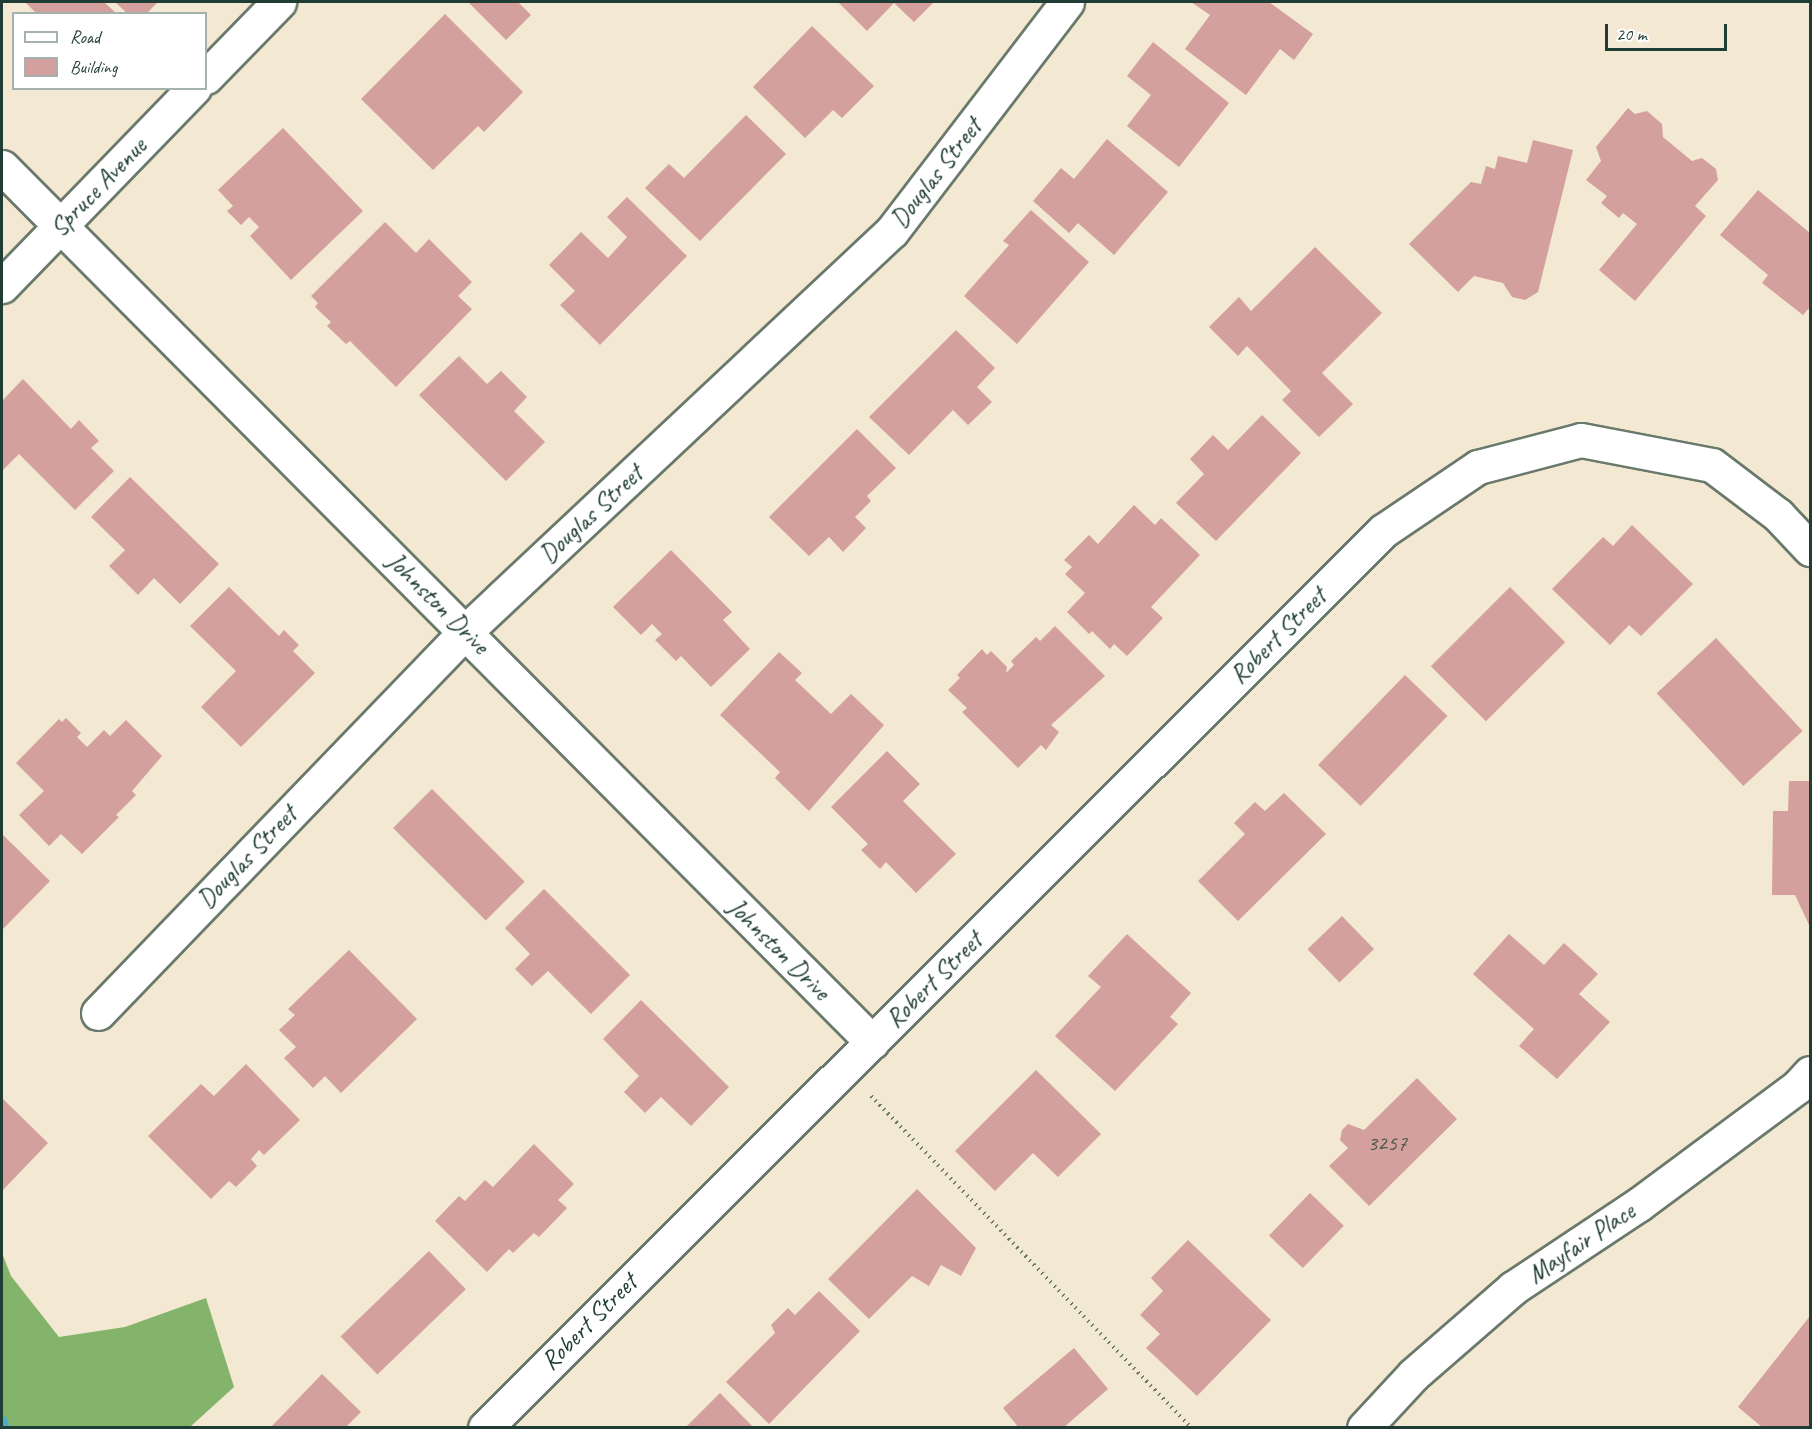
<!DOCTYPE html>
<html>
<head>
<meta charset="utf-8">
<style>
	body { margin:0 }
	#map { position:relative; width:1812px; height:1429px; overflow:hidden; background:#f3e8d1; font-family:Caveat,sans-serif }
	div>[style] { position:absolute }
	.forest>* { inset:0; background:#84b36c }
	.stream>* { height:12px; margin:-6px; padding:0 6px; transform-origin:6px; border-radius:6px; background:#4aaec9 }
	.building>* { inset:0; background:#d4a09d; transform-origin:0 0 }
	.path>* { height:4px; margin-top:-2px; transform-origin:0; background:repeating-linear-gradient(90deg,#69796b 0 1.5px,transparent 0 6px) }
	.roads { filter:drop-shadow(2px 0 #69796b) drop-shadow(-2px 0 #69796b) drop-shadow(0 2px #69796b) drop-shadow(0 -2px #69796b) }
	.minor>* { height:33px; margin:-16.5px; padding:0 16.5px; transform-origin:16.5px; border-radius:16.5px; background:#fff }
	span { translate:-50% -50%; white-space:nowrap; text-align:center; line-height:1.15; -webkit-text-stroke:6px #fff; paint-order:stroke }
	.number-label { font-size:22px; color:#4c564e }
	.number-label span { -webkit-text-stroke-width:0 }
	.street-label { font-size:26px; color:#1f3d34 }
	.frame { position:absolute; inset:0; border:3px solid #1f3d34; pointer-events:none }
	.legend { position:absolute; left:12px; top:12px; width:195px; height:78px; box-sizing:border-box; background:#fff; border:2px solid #a5b1ae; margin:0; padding:8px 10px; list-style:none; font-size:18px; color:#1f3d34 }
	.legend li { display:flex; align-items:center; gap:12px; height:30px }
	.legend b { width:30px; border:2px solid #a5b1ae }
	.scale { position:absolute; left:1605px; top:24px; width:122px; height:27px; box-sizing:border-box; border:3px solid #1f3d34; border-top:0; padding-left:8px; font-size:18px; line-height:21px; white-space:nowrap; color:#1f3d34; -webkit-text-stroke:4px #fff; paint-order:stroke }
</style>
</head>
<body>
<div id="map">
	<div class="forest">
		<div style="clip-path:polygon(2px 1253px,11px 1276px,59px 1337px,125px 1327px,206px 1298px,234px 1387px,190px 1427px,2px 1427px)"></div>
	</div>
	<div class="stream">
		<div style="left:2px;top:1422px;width:6px;rotate:81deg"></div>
	</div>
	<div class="building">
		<div style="clip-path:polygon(25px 2px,104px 2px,117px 14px,37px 14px)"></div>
		<div style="clip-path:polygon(115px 2px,158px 2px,146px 14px,128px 14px)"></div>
		<div style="clip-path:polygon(468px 2px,518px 2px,531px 15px,506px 40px)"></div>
		<div style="clip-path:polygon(838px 2px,934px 2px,914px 22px,894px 3px,867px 31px)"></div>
		<div style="clip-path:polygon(1191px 2px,1269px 2px,1313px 34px,1294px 60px,1280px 49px,1246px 95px,1185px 49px,1210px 15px)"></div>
		<div style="clip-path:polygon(445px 14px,523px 92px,484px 132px,478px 126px,433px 170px,361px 99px)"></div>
		<div style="clip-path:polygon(812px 26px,874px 86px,842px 118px,833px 110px,805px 138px,753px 87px)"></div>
		<div style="clip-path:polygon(1153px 42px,1229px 103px,1179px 167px,1127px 126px,1151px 95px,1127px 76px)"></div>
		<div style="clip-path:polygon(1628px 108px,1635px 114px,1647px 111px,1662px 124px,1663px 137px,1692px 161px,1702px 158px,1716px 169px,1718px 180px,1695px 206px,1706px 216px,1635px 301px,1599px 270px,1637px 224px,1623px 213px,1619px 218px,1601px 203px,1607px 196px,1586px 180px,1601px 161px,1596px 147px)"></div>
		<div style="clip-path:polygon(746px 115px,786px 154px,700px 241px,645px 188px,669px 164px,684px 178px)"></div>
		<div style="clip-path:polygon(283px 128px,363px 211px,291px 280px,250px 236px,259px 227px,249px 217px,241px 225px,227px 211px,233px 206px,218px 190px)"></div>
		<div style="clip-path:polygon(1107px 139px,1168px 192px,1114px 255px,1078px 223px,1069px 233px,1033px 201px,1061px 168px,1074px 179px)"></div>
		<div style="clip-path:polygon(1533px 140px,1573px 150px,1538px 292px,1525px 300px,1512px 297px,1503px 283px,1474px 276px,1458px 292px,1409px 244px,1471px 182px,1481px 184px,1486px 166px,1495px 169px,1498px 156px,1527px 163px)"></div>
		<div style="clip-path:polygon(1758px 190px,1810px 233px,1810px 307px,1803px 315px,1762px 283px,1768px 275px,1720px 235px)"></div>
		<div style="clip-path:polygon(627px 197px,687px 256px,600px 345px,560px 305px,575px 291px,549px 265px,581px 232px,608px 258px,627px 237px,607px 217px)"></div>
		<div style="clip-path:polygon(1031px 210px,1089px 262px,1017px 344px,964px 296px,1009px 245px,1003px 241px)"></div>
		<div style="clip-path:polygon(385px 222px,416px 253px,429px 239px,472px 282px,458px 296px,472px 309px,396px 387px,350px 341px,346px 344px,327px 326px,331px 322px,315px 307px,318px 303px,311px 296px)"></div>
		<div style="clip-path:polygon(1315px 247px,1382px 313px,1322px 373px,1353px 404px,1319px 437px,1282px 400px,1291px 391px,1247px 346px,1238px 356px,1209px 327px,1239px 297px,1251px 311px)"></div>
		<div style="clip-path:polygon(956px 330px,995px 368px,977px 387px,992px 402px,968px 425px,953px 410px,909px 455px,869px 417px)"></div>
		<div style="clip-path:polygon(459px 356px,487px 384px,501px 371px,527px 397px,514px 411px,545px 442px,506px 481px,419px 395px)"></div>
		<div style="clip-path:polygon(23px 379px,71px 429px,79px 420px,99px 441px,91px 448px,114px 471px,75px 510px,19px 454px,2px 471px,2px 401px)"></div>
		<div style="clip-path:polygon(1262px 415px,1301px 453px,1216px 541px,1176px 503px,1204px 474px,1190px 459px,1213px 435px,1228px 450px)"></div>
		<div style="clip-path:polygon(857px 429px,896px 468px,867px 496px,871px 501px,855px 517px,866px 528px,843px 552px,829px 537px,809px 556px,769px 517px)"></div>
		<div style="clip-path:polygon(130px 477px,219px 564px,180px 604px,154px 578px,138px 595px,109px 566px,125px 550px,91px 517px)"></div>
		<div style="clip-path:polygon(1134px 505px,1155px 525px,1161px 518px,1200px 555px,1151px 607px,1163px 618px,1127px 656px,1114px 644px,1110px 649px,1092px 631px,1089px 634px,1067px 612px,1085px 593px,1065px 574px,1072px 567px,1064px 560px,1089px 535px,1098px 544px)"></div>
		<div style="clip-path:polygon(1632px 525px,1693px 584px,1641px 636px,1629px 625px,1610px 645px,1552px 589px,1603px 537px,1613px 546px)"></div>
		<div style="clip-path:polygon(671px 550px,732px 612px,723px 620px,750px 649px,711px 687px,681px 656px,676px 661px,655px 640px,662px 634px,652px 624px,641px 635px,613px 607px)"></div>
		<div style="clip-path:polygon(229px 587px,279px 636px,284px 630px,299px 645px,293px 651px,315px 673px,241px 747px,201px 707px,236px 671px,190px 626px)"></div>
		<div style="left:1510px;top:587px;width:78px;height:112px;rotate:45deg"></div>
		<div style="clip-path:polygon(1055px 626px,1105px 676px,1051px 725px,1059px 732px,1046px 750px,1041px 745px,1018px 768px,962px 712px,967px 708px,948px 690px,960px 678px,957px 675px,982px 649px,987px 655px,991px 651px,1007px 667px,1006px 673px,1014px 665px,1011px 661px,1036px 637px,1040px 641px)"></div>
		<div style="left:1716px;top:638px;width:127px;height:81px;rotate:47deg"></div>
		<div style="clip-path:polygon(779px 652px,802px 673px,795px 680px,831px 714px,851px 694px,884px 725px,809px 811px,775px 778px,780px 772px,720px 715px)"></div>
		<div style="left:1405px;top:675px;width:59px;height:125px;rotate:44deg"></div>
		<div style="clip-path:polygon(66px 718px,81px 733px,77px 737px,87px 747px,104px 730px,110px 736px,126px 720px,162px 756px,132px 791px,136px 795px,116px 815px,119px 817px,82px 854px,61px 834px,49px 846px,19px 815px,44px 791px,16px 763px,59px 719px,62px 722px)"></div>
		<div style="clip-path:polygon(887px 751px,920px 784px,903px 801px,956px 854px,916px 893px,886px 862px,880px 869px,861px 850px,868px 844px,831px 807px)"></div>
		<div style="clip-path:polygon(1789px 781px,1810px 781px,1810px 927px,1795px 895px,1772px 895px,1773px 811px,1788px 811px)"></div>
		<div style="left:432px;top:789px;width:131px;height:55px;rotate:45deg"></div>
		<div style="clip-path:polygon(1284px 793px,1326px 834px,1238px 921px,1198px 881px,1245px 834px,1234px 823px,1255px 802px,1265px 811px)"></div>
		<div style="clip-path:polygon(3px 835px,50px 881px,2px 930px,2px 836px)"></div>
		<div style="clip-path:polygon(544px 889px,630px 975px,591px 1014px,548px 971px,532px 986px,515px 969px,530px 954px,505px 928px)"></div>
		<div style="left:1342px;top:916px;width:46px;height:48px;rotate:46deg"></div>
		<div style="clip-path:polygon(1127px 934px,1191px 993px,1170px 1017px,1178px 1024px,1115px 1091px,1055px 1036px,1101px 987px,1088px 976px)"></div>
		<div style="clip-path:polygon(1509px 934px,1544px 965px,1564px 943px,1598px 974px,1579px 994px,1610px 1022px,1557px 1079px,1519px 1046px,1534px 1029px,1473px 974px)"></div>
		<div style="clip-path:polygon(349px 950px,417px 1019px,341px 1093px,325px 1076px,313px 1088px,284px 1058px,296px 1047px,279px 1030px,295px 1015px,288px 1009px)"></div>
		<div style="clip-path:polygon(641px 1000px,729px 1087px,691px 1126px,661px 1097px,645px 1113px,624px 1092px,639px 1076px,603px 1039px)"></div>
		<div style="clip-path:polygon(246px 1064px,300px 1120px,264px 1155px,259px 1150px,251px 1159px,257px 1166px,236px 1187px,229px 1181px,211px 1199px,148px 1136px,201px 1084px,214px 1096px)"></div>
		<div style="clip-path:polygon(1036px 1070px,1101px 1134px,1058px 1177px,1033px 1153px,995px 1191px,955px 1151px)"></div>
		<div style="clip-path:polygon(1417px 1078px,1457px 1119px,1369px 1206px,1329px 1166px,1348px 1148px,1340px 1140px,1342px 1130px,1348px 1124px,1364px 1130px)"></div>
		<div style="clip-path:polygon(2px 1098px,48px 1143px,2px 1191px)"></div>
		<div style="clip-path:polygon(534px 1144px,574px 1184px,558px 1200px,567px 1208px,539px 1237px,534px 1233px,513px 1253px,509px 1249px,487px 1272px,435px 1221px,459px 1196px,465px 1201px,485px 1180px,493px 1187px)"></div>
		<div style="clip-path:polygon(917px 1189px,976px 1248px,961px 1276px,941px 1265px,929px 1286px,912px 1276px,869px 1319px,828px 1279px)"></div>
		<div style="left:1310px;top:1193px;width:47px;height:59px;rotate:44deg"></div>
		<div style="clip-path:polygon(1188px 1240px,1271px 1320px,1197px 1396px,1146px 1348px,1160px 1334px,1140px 1315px,1163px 1291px,1151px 1278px)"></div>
		<div style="left:429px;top:1251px;width:53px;height:123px;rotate:46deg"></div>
		<div style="clip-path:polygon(819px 1291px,860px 1331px,769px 1424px,726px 1382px,775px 1333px,771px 1325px,788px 1308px,795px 1315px)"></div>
		<div style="clip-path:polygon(1810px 1316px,1810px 1428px,1763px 1428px,1738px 1407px)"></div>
		<div style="clip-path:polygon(1074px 1348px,1108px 1389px,1063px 1428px,1019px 1428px,1003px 1408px)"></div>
		<div style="clip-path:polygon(322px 1374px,361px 1412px,345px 1428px,270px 1428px)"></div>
		<div style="clip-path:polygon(720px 1393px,754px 1428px,685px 1428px)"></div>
	</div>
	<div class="path">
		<div style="left:871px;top:1096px;width:462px;rotate:46deg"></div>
	</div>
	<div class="roads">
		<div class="minor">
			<div style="left:206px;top:77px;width:105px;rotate:-45.8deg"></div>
			<div style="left:2px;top:167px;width:1234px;rotate:45.16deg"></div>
			<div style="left:2px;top:286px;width:276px;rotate:-45.9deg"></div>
			<div style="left:98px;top:1013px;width:530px;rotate:-46.07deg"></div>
			<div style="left:466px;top:631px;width:584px;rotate:-43.2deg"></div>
			<div style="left:892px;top:231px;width:288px;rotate:-52.6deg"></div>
			<div style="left:485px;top:1428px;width:1269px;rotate:-44.97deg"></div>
			<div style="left:1383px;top:531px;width:115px;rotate:-34deg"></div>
			<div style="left:1478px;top:467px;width:106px;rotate:-14.7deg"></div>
			<div style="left:1581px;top:440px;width:133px;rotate:10.8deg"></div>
			<div style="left:1712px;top:465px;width:83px;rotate:37.1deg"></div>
			<div style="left:1778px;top:515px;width:47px;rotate:46.7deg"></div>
			<div style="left:1364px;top:1428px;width:72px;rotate:-47.2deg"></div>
			<div style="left:1413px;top:1375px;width:133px;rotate:-41deg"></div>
			<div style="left:1513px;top:1288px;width:150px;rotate:-33.6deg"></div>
			<div style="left:1638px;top:1205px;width:198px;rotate:-36.6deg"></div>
			<div style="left:1797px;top:1087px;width:19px;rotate:-47deg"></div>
		</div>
	</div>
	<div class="number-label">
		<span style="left:1387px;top:1144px">3257</span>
	</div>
	<div class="street-label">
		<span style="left:936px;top:173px;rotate:-52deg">Douglas Street</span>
		<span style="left:98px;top:187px;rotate:-46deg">Spruce Avenue</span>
		<span style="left:591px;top:514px;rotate:-43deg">Douglas Street</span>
		<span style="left:438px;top:603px;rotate:45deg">Johnston Drive</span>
		<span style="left:1278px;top:636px;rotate:-45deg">Robert Street</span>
		<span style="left:247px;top:857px;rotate:-46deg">Douglas Street</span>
		<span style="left:779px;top:949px;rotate:45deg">Johnston Drive</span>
		<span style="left:934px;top:980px;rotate:-45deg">Robert Street</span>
		<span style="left:1581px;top:1243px;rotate:-34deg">Mayfair Place</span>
		<span style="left:589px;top:1322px;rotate:-45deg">Robert Street</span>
	</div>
	<div class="frame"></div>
	<ul class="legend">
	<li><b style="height:8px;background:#fff"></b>Road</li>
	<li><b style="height:16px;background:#d4a09d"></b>Building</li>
	</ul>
	<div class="scale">20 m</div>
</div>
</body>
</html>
